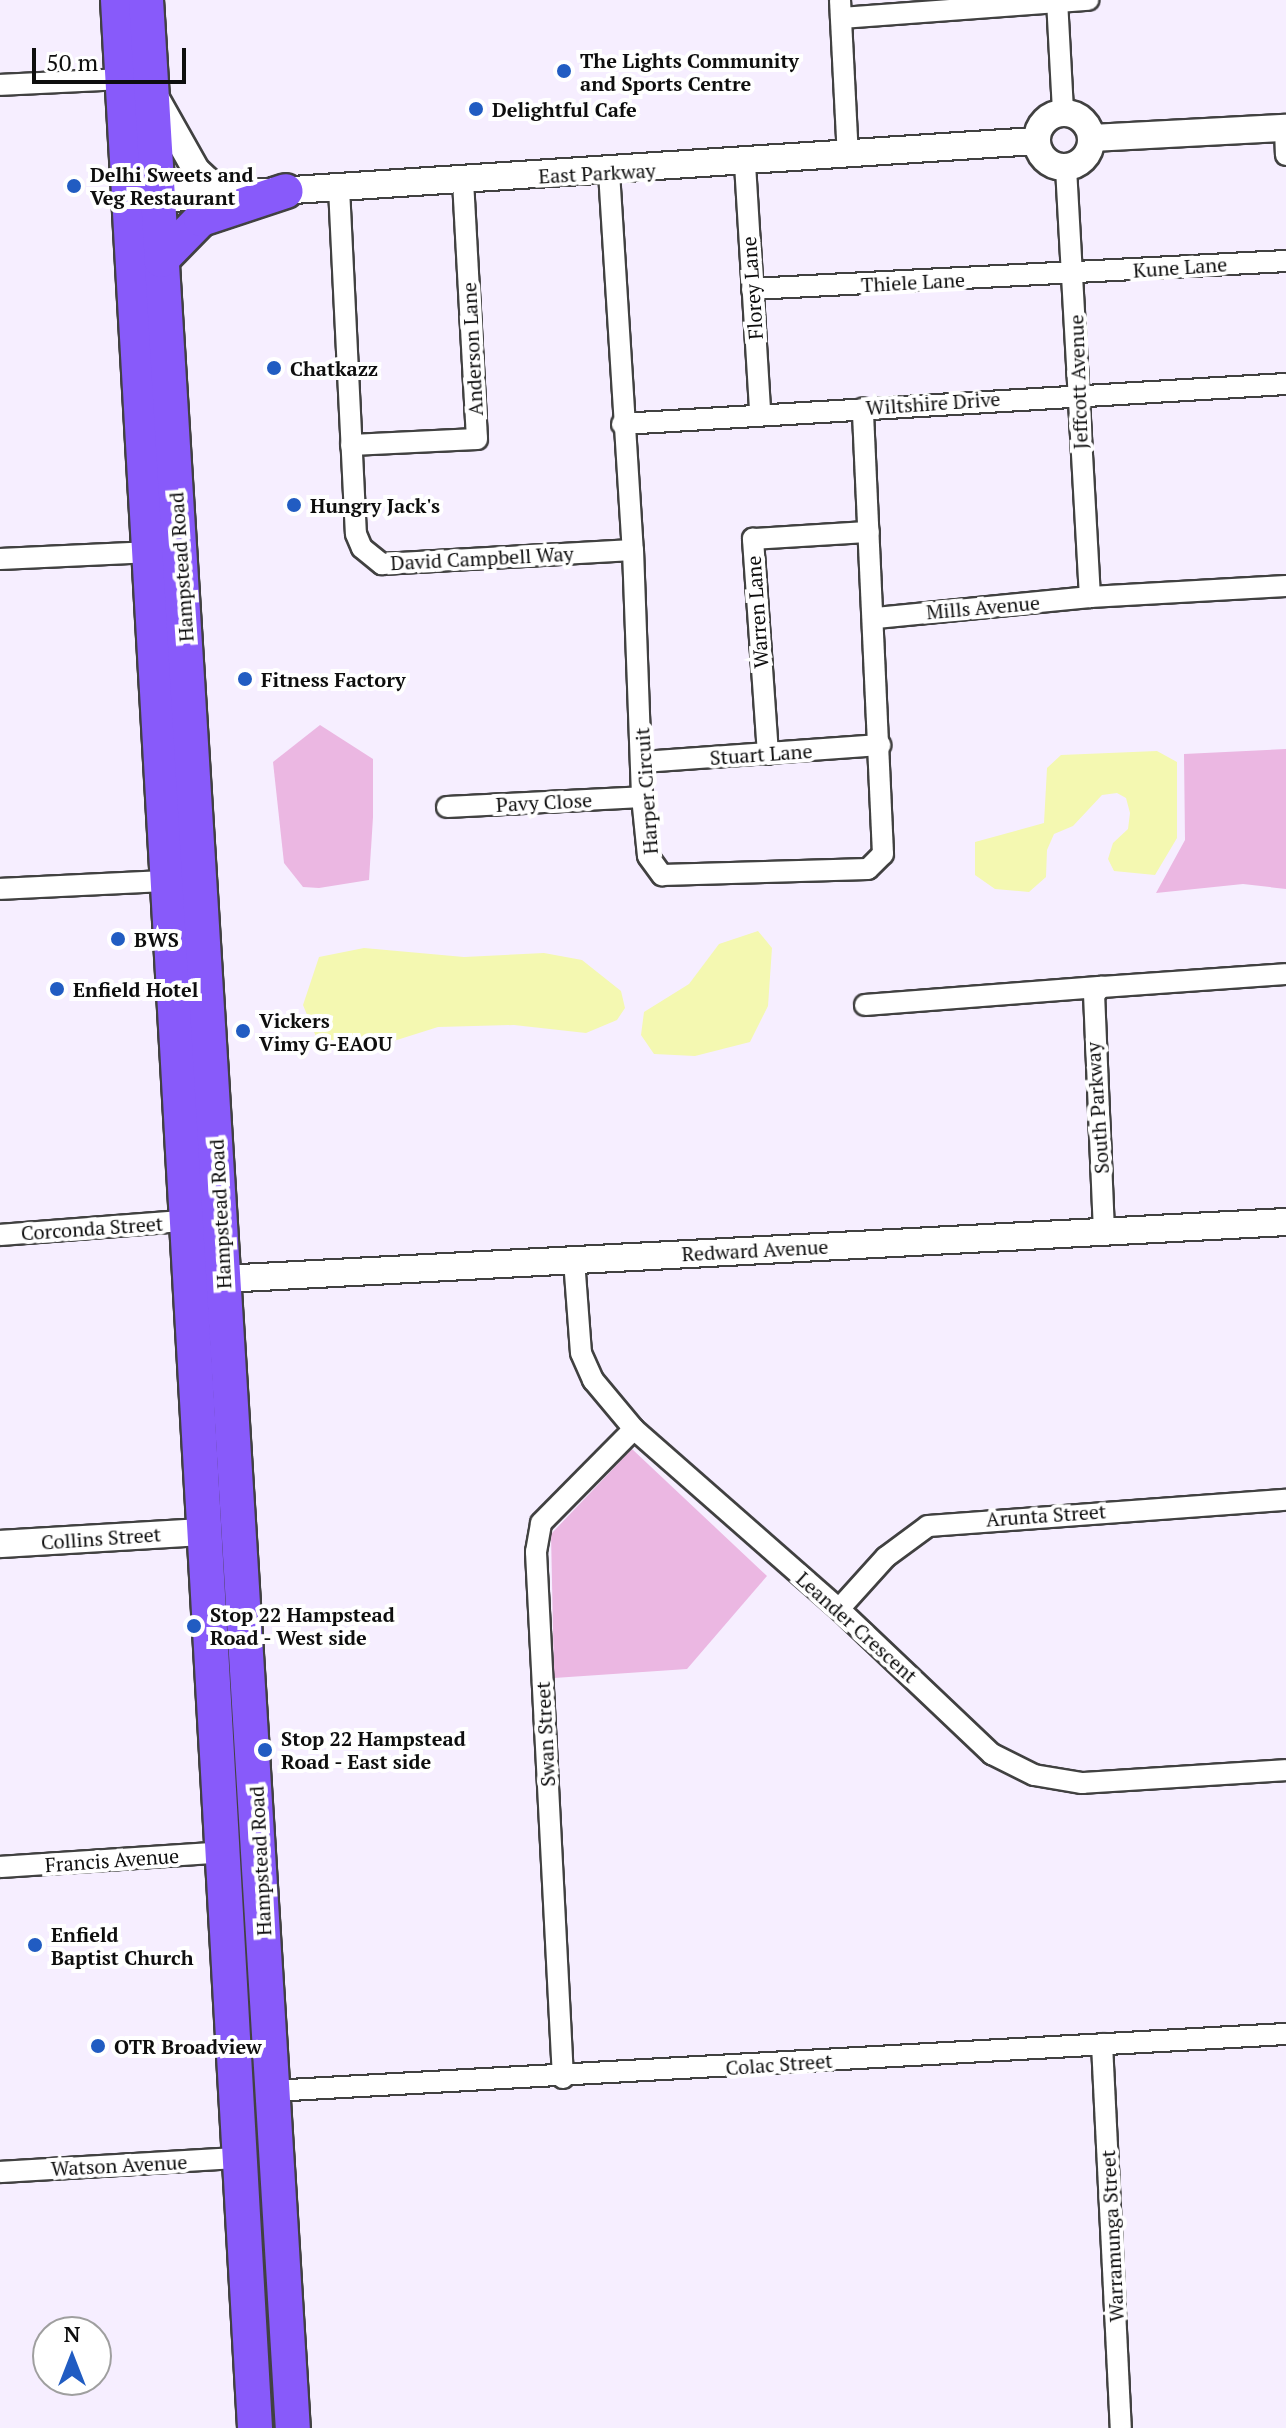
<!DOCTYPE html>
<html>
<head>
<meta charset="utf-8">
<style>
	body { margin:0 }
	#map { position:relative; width:1286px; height:2428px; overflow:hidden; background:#f6eeff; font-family:"PT Serif",serif }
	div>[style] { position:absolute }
	.green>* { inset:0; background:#ebb7e2 }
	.water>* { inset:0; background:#f4f8b1 }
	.roads { filter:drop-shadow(2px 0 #414141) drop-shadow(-2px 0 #414141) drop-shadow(0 2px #414141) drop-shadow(0 -2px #414141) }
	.minor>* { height:20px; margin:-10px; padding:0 10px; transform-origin:10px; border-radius:10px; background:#fff }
	.tertiary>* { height:26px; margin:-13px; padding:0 13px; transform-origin:13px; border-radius:13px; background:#fff }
	.tertiary>.ring { margin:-13px; padding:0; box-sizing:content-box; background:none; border:26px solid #fff; border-radius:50% }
	.trunk>* { height:34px; margin:-17px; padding:0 17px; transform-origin:17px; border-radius:17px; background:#885afa }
	.dots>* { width:22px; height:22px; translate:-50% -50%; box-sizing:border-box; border:4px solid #fff; border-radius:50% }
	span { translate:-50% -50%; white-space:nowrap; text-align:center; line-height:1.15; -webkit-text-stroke:8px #fff; paint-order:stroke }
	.poi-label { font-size:20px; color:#0e0e0e; font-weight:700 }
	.left { translate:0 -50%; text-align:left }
	.street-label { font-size:20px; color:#0e0e0e }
	.north { position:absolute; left:32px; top:2316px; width:80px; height:80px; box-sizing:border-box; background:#fff; border:2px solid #9f9f9f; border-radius:50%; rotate:0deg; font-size:22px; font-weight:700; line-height:32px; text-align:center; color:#0e0e0e }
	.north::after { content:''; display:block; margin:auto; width:28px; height:36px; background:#215cc2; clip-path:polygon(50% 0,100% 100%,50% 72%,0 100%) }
	.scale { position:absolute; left:32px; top:48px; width:154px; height:36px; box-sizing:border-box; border:4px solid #0e0e0e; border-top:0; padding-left:10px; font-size:24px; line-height:28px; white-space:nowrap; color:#0e0e0e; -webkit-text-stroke:6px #fff; paint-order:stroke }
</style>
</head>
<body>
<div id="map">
	<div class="green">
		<div style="clip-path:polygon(320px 725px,373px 759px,373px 817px,369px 880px,319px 888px,303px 887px,284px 863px,273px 762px)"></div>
		<div style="clip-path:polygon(1286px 749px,1286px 889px,1243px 884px,1156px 893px,1185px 840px,1184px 754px)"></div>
		<div style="clip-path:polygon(632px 1449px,767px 1576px,687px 1669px,554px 1678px,551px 1534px)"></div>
	</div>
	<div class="water">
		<div style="clip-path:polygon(1157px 751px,1177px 762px,1177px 838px,1155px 875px,1114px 871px,1108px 859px,1113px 843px,1128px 829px,1130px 813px,1126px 798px,1117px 793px,1102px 795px,1073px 826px,1054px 834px,1047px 850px,1046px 877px,1029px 892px,995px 889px,975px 875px,975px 842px,1044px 823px,1047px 768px,1061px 755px)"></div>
		<div style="clip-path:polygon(758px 931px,772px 948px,768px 1006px,750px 1042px,695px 1056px,654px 1054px,641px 1035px,644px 1012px,689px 984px,719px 944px)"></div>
		<div style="clip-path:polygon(364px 948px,464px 957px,544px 953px,582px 960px,621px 991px,625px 1008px,617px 1020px,586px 1033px,514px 1025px,438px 1027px,362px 1051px,319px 1044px,303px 1005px,319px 957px)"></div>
	</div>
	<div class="roads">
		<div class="minor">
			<div style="left:840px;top:0;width:156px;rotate:87.1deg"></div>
			<div style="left:1057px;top:0;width:112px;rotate:86.9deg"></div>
			<div style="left:841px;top:18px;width:248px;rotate:-4.2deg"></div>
			<div style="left:0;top:85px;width:124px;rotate:-2.8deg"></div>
			<div style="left:1285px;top:128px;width:27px;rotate:88deg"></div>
			<div style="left:745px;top:164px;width:248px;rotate:86.5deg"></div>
			<div style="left:1066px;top:168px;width:430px;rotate:86.8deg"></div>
			<div style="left:609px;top:172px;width:379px;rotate:86.4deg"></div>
			<div style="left:633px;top:550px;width:247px;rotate:87.9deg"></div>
			<div style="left:642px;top:797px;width:59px;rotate:84.2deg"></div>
			<div style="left:648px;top:856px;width:24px;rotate:54deg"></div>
			<div style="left:662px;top:875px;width:206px;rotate:-1.7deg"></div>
			<div style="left:868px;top:869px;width:21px;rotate:-45deg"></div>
			<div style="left:883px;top:854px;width:446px;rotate:-92.6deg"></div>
			<div style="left:339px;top:188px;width:346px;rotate:87.2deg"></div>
			<div style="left:356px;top:534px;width:15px;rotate:67deg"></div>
			<div style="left:362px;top:548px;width:26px;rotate:39deg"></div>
			<div style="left:382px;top:564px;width:251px;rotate:-3.2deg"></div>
			<div style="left:752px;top:289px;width:535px;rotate:-3deg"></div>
			<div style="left:622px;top:424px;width:665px;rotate:-3.45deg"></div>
			<div style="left:351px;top:445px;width:126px;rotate:-2.7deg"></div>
			<div style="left:477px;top:439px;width:258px;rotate:-93.1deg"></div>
			<div style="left:0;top:559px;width:152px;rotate:-2.6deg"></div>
			<div style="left:876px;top:618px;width:215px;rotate:-5.6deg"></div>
			<div style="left:1090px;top:597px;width:196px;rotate:-3.2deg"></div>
			<div style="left:768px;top:754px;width:216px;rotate:-94deg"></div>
			<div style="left:753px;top:539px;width:116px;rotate:-3.5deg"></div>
			<div style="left:642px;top:762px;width:239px;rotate:-4.1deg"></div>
			<div style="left:447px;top:807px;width:195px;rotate:-2.9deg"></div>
			<div style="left:0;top:889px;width:165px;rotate:-2.8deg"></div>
			<div style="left:865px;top:1005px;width:237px;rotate:-4.4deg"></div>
			<div style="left:1104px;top:1232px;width:237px;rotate:-92.4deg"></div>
			<div style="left:1094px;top:995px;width:11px;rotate:-49deg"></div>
			<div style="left:1101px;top:987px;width:185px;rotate:-4deg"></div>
			<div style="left:0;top:1235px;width:185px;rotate:-4.4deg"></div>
			<div style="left:574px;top:1260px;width:93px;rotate:85.7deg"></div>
			<div style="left:581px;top:1353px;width:30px;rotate:66deg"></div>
			<div style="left:593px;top:1380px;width:64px;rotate:50.1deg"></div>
			<div style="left:634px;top:1429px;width:273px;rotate:41.3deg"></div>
			<div style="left:839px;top:1609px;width:211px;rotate:43.5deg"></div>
			<div style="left:992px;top:1754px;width:47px;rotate:26.6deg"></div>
			<div style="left:1034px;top:1775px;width:49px;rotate:9.5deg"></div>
			<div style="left:1082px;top:1783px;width:204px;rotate:-3.6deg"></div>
			<div style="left:839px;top:1609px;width:70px;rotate:-47.9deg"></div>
			<div style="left:886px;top:1557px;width:52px;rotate:-36.4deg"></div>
			<div style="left:928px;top:1526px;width:359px;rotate:-4.2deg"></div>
			<div style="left:0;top:1867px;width:225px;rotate:-3.8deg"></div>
			<div style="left:1102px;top:2044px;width:384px;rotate:87.2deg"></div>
			<div style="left:563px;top:2078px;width:527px;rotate:-92.94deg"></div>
			<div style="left:536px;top:1552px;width:29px;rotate:-80deg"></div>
			<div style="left:541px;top:1523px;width:132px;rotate:-45.3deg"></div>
			<div style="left:272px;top:2091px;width:1016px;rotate:-3.22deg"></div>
			<div style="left:0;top:2172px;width:239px;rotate:-3.4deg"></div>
		</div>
		<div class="tertiary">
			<div style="left:151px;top:90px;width:92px;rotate:60.6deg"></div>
			<div style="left:196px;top:170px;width:37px;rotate:43deg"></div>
			<div class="ring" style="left:1037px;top:113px;width:28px;height:28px"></div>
			<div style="left:1092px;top:138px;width:194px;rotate:-3deg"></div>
			<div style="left:147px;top:209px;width:14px;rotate:-45deg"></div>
			<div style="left:157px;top:199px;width:881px;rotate:-3.78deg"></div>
			<div style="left:223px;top:1279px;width:1065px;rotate:-3.07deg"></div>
			<div style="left:0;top:1544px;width:202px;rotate:-3.4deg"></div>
		</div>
		<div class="trunk">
			<div style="left:118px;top:0;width:2432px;rotate:86.77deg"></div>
			<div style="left:146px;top:0;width:2432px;rotate:86.54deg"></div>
			<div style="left:161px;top:260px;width:57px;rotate:-45.7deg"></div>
			<div style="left:201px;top:219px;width:89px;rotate:-18.2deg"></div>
		</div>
	</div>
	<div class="dots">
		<div style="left:564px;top:71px;background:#215cc2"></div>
		<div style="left:476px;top:109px;background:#215cc2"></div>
		<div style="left:74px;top:186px;background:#215cc2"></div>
		<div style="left:274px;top:368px;background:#215cc2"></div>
		<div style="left:294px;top:505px;background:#215cc2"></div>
		<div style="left:245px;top:679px;background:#215cc2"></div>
		<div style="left:118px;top:939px;background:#215cc2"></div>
		<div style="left:57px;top:989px;background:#215cc2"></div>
		<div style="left:243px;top:1031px;background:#215cc2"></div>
		<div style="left:194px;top:1626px;background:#215cc2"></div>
		<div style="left:265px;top:1750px;background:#215cc2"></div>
		<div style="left:35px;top:1945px;background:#215cc2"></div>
		<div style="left:98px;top:2046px;background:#215cc2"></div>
	</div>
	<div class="poi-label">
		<span class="left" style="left:580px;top:72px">The Lights Community<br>and Sports Centre</span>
		<span class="left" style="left:492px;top:109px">Delightful Cafe</span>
		<span class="left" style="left:90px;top:186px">Delhi Sweets and<br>Veg Restaurant</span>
		<span class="left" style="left:290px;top:368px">Chatkazz</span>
		<span class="left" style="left:310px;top:505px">Hungry Jack's</span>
		<span class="left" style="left:261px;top:679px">Fitness Factory</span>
		<span class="left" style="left:134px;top:939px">BWS</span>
		<span class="left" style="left:73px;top:989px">Enfield Hotel</span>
		<span class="left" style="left:259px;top:1032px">Vickers<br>Vimy G-EAOU</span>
		<span class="left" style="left:210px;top:1626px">Stop 22 Hampstead<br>Road - West side</span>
		<span class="left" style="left:281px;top:1750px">Stop 22 Hampstead<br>Road - East side</span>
		<span class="left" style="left:51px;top:1946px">Enfield<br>Baptist Church</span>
		<span class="left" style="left:114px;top:2046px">OTR Broadview</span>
	</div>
	<div class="street-label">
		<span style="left:597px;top:173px;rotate:-3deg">East Parkway</span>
		<span style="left:1180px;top:267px;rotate:-4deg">Kune Lane</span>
		<span style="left:913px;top:282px;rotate:-3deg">Thiele Lane</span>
		<span style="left:752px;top:288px;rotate:-94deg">Florey Lane</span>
		<span style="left:472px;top:349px;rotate:-93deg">Anderson Lane</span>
		<span style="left:1078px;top:382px;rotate:-92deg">Jeffcott Avenue</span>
		<span style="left:933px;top:403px;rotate:-4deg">Wiltshire Drive</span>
		<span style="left:482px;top:558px;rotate:-3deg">David Campbell Way</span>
		<span style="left:181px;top:567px;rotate:-94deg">Hampstead Road</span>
		<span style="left:983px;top:607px;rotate:-5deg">Mills Avenue</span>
		<span style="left:757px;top:612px;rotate:-94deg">Warren Lane</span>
		<span style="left:761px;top:754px;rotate:-4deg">Stuart Lane</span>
		<span style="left:646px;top:791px;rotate:-94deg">Harper Circuit</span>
		<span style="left:544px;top:802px;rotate:-3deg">Pavy Close</span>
		<span style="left:1097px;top:1108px;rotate:-94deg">South Parkway</span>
		<span style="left:220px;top:1214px;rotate:-93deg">Hampstead Road</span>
		<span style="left:92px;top:1228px;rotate:-4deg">Corconda Street</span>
		<span style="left:755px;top:1250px;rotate:-3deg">Redward Avenue</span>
		<span style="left:1046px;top:1515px;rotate:-4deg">Arunta Street</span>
		<span style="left:101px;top:1538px;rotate:-4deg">Collins Street</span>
		<span style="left:857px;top:1627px;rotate:42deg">Leander Crescent</span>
		<span style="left:545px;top:1734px;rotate:-93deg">Swan Street</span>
		<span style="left:112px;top:1860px;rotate:-4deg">Francis Avenue</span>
		<span style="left:260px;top:1861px;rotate:-93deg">Hampstead Road</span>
		<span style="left:779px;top:2064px;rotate:-4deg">Colac Street</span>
		<span style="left:119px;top:2165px;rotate:-3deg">Watson Avenue</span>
		<span style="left:1112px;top:2236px;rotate:-93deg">Warramunga Street</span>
	</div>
	<div class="north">N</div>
	<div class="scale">50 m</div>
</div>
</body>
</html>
